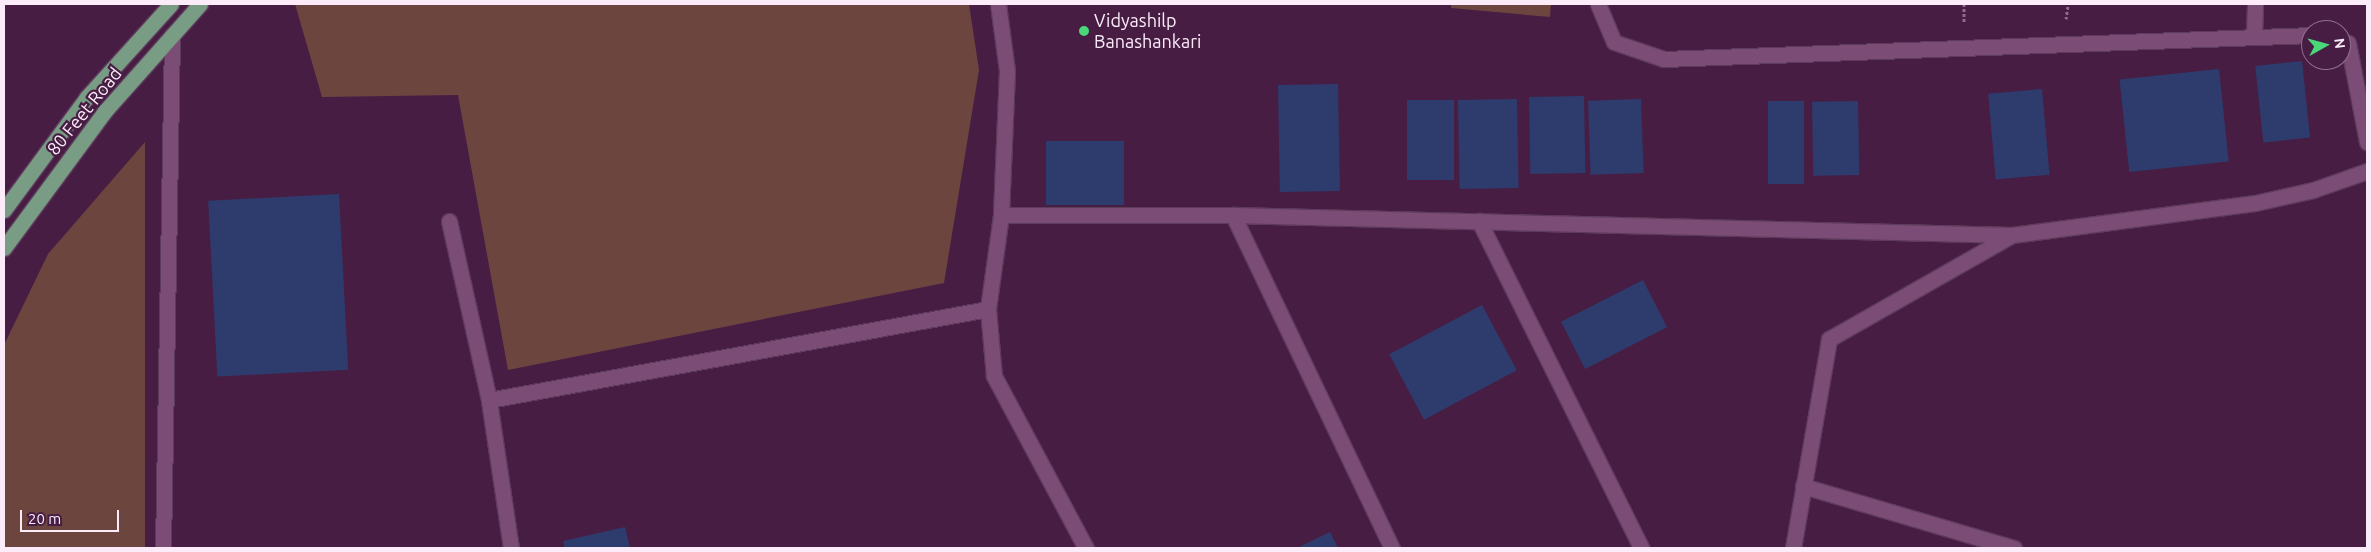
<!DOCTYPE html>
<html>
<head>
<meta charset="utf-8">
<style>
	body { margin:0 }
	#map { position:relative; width:2371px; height:552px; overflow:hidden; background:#471d44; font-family:Ubuntu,sans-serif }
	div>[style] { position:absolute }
	.green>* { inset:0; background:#6c453f }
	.building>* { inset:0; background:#2e3c6d; transform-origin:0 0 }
	.path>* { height:3px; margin-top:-1.5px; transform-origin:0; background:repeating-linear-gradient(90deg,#8d6d8a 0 2.5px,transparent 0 5px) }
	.roads { filter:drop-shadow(1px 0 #5e3b5c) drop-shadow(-1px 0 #5e3b5c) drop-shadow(0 1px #5e3b5c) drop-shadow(0 -1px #5e3b5c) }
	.minor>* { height:15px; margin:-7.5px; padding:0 7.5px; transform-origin:7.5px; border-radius:7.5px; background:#7b4c76 }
	.major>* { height:15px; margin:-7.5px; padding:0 7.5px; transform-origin:7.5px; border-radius:7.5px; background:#789d84 }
	.dots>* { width:14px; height:14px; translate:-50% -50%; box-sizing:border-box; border:2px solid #471d44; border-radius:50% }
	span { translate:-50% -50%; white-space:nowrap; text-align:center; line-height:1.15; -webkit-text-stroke:4.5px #471d44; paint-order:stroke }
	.poi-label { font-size:18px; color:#fcecfa }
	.left { translate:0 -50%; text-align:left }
	.street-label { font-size:18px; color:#fcecfa }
	.frame { position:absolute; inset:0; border:5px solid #fcecfa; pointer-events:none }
	.north { position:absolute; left:2301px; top:20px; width:50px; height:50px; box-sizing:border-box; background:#471d44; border:1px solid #8f708d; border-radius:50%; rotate:83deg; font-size:14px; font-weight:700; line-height:20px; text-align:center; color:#fcecfa }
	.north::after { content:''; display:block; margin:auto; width:18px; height:22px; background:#4ad778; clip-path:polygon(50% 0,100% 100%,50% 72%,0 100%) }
	.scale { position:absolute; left:20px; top:510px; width:99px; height:22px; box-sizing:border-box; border:2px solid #fcecfa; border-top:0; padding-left:6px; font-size:15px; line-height:18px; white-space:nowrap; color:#fcecfa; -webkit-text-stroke:4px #471d44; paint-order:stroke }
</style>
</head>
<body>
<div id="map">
	<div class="green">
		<div style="clip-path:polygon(295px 4px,969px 4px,979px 70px,944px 283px,508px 370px,458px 95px,322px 97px)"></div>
		<div style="clip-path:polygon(1451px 4px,1551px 4px,1550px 17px,1451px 8px)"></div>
		<div style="clip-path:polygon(145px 142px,145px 548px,4px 548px,4px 345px,48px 254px)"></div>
	</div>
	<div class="building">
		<div style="left:2302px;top:61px;width:77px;height:47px;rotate:84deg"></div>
		<div style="left:2219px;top:69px;width:93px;height:100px;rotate:84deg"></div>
		<div style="left:1338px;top:84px;width:107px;height:60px;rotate:89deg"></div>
		<div style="left:2042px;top:89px;width:86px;height:54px;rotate:85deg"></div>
		<div style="left:1584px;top:96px;width:77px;height:55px;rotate:89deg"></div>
		<div style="left:1517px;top:99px;width:89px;height:59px;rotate:89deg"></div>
		<div style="left:1641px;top:99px;width:74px;height:53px;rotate:88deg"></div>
		<div style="left:1407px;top:100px;width:47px;height:80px"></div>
		<div style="left:1768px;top:101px;width:36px;height:83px"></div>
		<div style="left:1858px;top:101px;width:74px;height:46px;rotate:89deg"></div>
		<div style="left:1046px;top:141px;width:78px;height:64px"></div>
		<div style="left:339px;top:194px;width:176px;height:131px;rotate:87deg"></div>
		<div style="left:1643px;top:280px;width:53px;height:92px;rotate:63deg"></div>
		<div style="left:1482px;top:305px;width:74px;height:105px;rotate:62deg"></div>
		<div style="clip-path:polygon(625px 527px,630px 548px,565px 548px,563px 541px)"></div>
		<div style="clip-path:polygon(1330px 532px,1338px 548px,1297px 548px)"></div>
	</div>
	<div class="path">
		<div style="left:1964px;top:4px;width:19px;rotate:90deg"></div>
		<div style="left:2066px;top:19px;width:15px;rotate:-82deg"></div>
	</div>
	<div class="roads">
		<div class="minor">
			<div style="left:998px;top:4px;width:68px;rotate:82.3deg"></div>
			<div style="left:1007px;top:71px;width:144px;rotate:92.4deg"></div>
			<div style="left:1001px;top:215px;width:95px;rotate:97.9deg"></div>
			<div style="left:988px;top:309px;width:67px;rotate:84.9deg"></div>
			<div style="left:994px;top:376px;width:195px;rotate:61.9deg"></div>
			<div style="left:1598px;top:4px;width:41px;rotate:67.2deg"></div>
			<div style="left:1614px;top:42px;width:53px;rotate:18.8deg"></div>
			<div style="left:1664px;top:59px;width:647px;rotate:-2.12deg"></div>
			<div style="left:2254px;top:35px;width:31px;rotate:-88deg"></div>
			<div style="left:2341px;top:41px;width:7px;rotate:16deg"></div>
			<div style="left:2348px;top:43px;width:101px;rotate:79.1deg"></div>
			<div style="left:1001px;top:215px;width:232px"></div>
			<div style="left:1233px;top:215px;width:779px;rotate:1.47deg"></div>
			<div style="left:1233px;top:215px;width:369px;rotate:64.5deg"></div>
			<div style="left:449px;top:221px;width:183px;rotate:77.4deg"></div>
			<div style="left:1479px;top:221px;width:365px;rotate:63.6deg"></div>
			<div style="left:1803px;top:486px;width:220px;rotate:16.4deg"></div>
			<div style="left:163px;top:548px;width:513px;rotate:-88.99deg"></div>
			<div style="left:511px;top:548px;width:150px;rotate:-98.5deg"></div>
			<div style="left:489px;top:400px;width:507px;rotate:-10.34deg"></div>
			<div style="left:1793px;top:548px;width:212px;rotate:-80.2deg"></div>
			<div style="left:1829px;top:339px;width:210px;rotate:-29.6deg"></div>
			<div style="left:2012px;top:235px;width:245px;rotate:-7.5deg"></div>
			<div style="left:2255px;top:203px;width:59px;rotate:-12.6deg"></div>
			<div style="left:2313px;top:190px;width:57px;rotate:-19.4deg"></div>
		</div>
		<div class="major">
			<div style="left:4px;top:210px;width:140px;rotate:-53.7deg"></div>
			<div style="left:87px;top:97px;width:125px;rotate:-47.9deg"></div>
			<div style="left:4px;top:248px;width:170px;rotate:-53.6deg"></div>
			<div style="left:105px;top:111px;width:143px;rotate:-48.4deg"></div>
		</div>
	</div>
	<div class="dots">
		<div style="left:1084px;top:31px;background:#4ad778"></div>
	</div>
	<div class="poi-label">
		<span class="left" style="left:1094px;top:31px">Vidyashilp<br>Banashankari</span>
	</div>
	<div class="street-label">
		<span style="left:84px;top:111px;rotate:-51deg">80 Feet Road</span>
	</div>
	<div class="frame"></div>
	<div class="north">N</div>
	<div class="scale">20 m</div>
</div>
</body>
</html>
